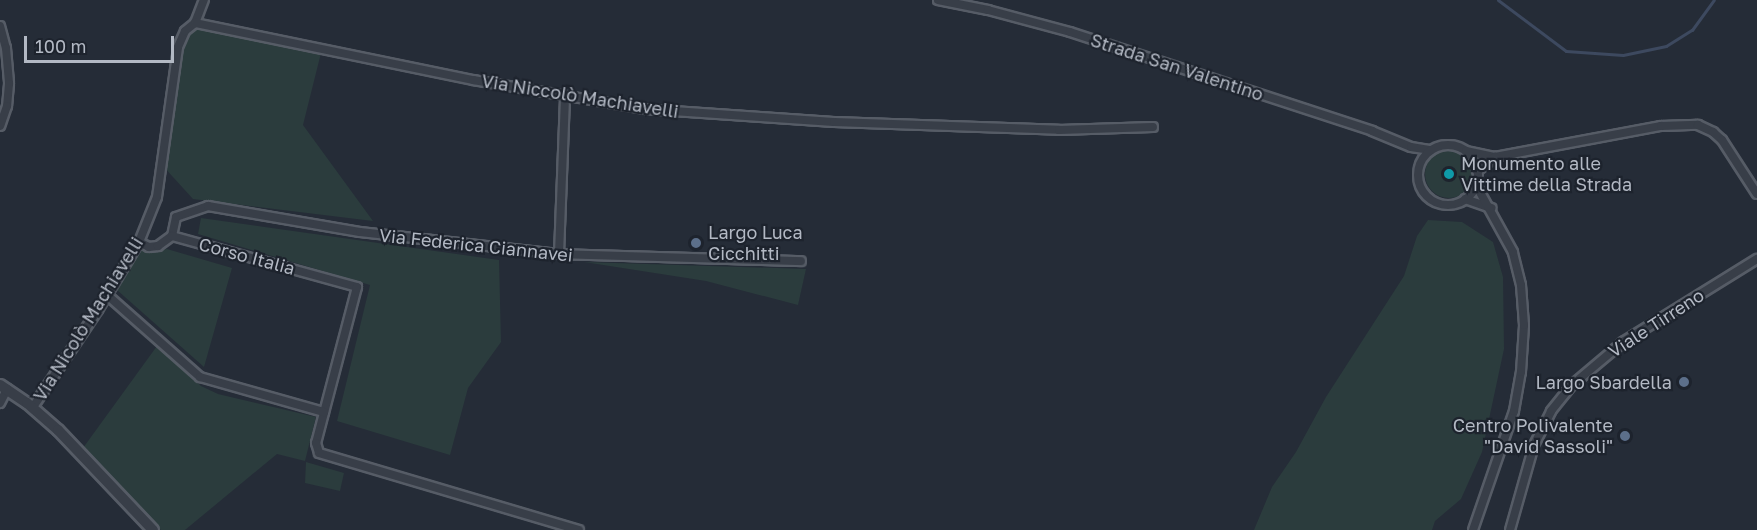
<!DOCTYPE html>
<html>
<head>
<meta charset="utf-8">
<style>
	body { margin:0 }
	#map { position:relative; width:1757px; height:530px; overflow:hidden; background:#252c37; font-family:"Golos Text",sans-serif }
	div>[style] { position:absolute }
	.green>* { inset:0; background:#2b3c3d }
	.round { border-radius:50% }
	.stream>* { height:3px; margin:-1.5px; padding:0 1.5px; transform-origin:1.5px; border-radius:1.5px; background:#3d495f }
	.roads { filter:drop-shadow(2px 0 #565c66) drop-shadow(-2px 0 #565c66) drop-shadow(0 2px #565c66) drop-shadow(0 -2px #565c66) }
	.minor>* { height:8px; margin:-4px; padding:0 4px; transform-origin:4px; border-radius:4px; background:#383e48 }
	.minor>.ring { margin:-4px; padding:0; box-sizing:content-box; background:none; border:8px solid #383e48; border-radius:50% }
	.tertiary>* { height:10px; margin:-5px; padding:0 5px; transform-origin:5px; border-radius:5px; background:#383e48 }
	.dots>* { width:16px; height:16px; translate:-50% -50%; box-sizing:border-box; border:3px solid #1d232d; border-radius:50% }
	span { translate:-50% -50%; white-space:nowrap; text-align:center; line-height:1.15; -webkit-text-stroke:4.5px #1d232d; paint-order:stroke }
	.street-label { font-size:18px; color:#b3b9c4 }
	.poi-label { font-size:18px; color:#b3b9c4 }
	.left { translate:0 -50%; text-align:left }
	.right { translate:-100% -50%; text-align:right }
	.scale { position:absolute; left:24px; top:36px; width:150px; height:27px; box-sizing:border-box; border:3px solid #b3b9c4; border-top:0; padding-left:8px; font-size:18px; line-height:21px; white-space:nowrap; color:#b3b9c4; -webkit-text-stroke:4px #1d232d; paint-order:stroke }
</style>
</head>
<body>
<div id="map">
	<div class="green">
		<div style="clip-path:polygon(195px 23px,322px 49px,303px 125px,373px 221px,193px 199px,162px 165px,176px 60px)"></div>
		<div class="round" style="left:1425px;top:150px;width:48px;height:48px"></div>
		<div style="clip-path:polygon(201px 218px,499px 260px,501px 342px,468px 388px,450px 455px,337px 421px,370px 285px,198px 234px)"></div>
		<div style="clip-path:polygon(1428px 220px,1462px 222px,1493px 242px,1503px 277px,1504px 349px,1482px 452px,1461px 499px,1435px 521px,1432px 530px,1254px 530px,1272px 487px,1296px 452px,1326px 397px,1404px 276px,1417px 236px)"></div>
		<div style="clip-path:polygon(140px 249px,151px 252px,167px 249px,232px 268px,204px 367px,117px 290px)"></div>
		<div style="clip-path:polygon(584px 262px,806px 269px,798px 305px,706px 281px)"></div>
		<div style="clip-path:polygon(157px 346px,201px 386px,218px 394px,316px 417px,305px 461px,277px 454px,185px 530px,161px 530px,149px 520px,83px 448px)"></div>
		<div style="clip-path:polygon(306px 462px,344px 473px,340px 491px,305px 483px)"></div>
	</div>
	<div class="stream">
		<div style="left:1498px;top:0;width:85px;rotate:36.9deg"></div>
		<div style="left:1566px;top:51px;width:57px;rotate:4deg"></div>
		<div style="left:1623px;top:55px;width:44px;rotate:-11.8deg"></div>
		<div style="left:1666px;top:46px;width:31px;rotate:-32deg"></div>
		<div style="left:1692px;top:30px;width:37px;rotate:-54deg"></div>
	</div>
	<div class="roads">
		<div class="minor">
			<div style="left:938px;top:0;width:51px;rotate:11.3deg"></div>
			<div style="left:988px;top:10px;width:85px;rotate:15deg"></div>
			<div style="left:1070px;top:32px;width:318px;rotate:18.1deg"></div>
			<div style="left:1372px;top:131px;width:42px;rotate:22.3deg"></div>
			<div style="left:1411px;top:147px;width:20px;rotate:9deg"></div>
			<div style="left:195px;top:23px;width:25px;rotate:-69deg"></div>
			<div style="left:0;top:26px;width:23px;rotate:75deg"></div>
			<div style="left:6px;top:48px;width:36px;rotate:85deg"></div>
			<div style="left:9px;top:84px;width:22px;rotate:95deg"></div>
			<div style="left:7px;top:106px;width:21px;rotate:109deg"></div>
			<div class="ring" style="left:1418px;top:145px;width:52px;height:52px"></div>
			<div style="left:1466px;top:151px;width:30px;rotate:12deg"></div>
			<div style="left:1495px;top:157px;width:169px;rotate:-10.6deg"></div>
			<div style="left:1661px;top:126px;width:37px;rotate:-2deg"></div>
			<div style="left:1698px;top:125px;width:17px;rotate:25deg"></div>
			<div style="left:1713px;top:132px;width:12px;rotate:42deg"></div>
			<div style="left:1722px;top:140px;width:64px;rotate:57.1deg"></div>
			<div style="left:1477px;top:171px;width:23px;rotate:-38deg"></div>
			<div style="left:1465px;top:199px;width:28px;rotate:19deg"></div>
			<div style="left:172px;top:236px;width:19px;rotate:-78deg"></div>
			<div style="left:176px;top:217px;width:34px;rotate:-19deg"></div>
			<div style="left:208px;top:206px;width:154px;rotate:9.7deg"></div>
			<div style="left:360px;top:232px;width:200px;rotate:6.3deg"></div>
			<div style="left:559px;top:254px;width:242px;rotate:1.7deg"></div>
			<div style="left:139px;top:242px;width:11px;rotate:27deg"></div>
			<div style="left:149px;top:247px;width:9px;rotate:-6deg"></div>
			<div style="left:158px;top:246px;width:17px;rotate:-36deg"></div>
			<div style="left:172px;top:236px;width:192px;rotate:15.4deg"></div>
			<div style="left:357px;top:287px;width:161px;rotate:104.7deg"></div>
			<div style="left:316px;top:443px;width:10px;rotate:73deg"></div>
			<div style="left:319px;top:453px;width:271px;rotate:16.5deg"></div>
			<div style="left:559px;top:254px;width:158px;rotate:-87.8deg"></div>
			<div style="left:107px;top:295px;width:124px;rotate:41.4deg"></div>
			<div style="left:200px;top:377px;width:129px;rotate:15.8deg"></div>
			<div style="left:0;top:403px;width:16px;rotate:-63deg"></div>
			<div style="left:33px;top:407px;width:117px;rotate:-56.2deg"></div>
			<div style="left:98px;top:310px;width:79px;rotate:-58.9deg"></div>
			<div style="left:139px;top:242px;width:48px;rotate:-68.2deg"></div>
			<div style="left:157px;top:197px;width:151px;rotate:-82deg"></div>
			<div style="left:178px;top:47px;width:17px;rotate:-66deg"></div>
			<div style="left:185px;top:31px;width:13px;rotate:-39deg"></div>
			<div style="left:195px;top:23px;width:284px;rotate:11.6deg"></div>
			<div style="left:473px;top:80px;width:173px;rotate:9.6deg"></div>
			<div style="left:644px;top:109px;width:190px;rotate:3.9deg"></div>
			<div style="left:834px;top:122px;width:225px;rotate:2deg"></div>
			<div style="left:1059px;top:130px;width:94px;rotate:-1.8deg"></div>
			<div style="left:1473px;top:530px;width:126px;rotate:-71deg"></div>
			<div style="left:1514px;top:411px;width:40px;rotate:-80deg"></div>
			<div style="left:1521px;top:372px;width:47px;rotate:-86.3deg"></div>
			<div style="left:1524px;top:325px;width:40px;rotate:-94.3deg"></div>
			<div style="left:1521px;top:285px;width:34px;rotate:-104deg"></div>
			<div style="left:1513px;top:252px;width:77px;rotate:-118.9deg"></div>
			<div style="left:1510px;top:530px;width:88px;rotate:-74.2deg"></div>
			<div style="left:1534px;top:445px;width:38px;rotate:-63deg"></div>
			<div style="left:1551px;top:411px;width:33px;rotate:-51deg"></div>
			<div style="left:1572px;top:385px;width:67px;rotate:-40.1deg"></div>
			<div style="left:1623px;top:342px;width:158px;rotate:-31.8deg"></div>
		</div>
		<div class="tertiary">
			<div style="left:0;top:385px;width:32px;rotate:34deg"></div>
			<div style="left:27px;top:403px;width:41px;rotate:41.1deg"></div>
			<div style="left:58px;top:430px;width:138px;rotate:46.5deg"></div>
		</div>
	</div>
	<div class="dots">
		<div style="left:1449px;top:174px;background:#0f9aa8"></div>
		<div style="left:696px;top:243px;background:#5c6f8a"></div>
		<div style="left:1684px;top:382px;background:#5c6f8a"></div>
		<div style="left:1625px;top:436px;background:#5c6f8a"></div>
	</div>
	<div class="street-label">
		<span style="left:1177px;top:67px;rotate:18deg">Strada San Valentino</span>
		<span style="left:580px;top:96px;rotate:9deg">Via Niccolò Machiavelli</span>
		<span style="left:476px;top:245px;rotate:6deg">Via Federica Ciannavei</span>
		<span style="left:247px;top:256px;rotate:15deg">Corso Italia</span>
		<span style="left:88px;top:319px;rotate:-58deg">Via Nicolò Machiavelli</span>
		<span style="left:1656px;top:323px;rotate:-33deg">Viale Tirreno</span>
	</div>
	<div class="poi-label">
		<span class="left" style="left:1461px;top:174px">Monumento alle<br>Vittime della Strada</span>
		<span class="left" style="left:708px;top:243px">Largo Luca<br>Cicchitti</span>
		<span class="right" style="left:1672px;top:382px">Largo Sbardella</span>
		<span class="right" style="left:1613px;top:436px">Centro Polivalente<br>"David Sassoli"</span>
	</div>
	<div class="scale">100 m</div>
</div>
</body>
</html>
